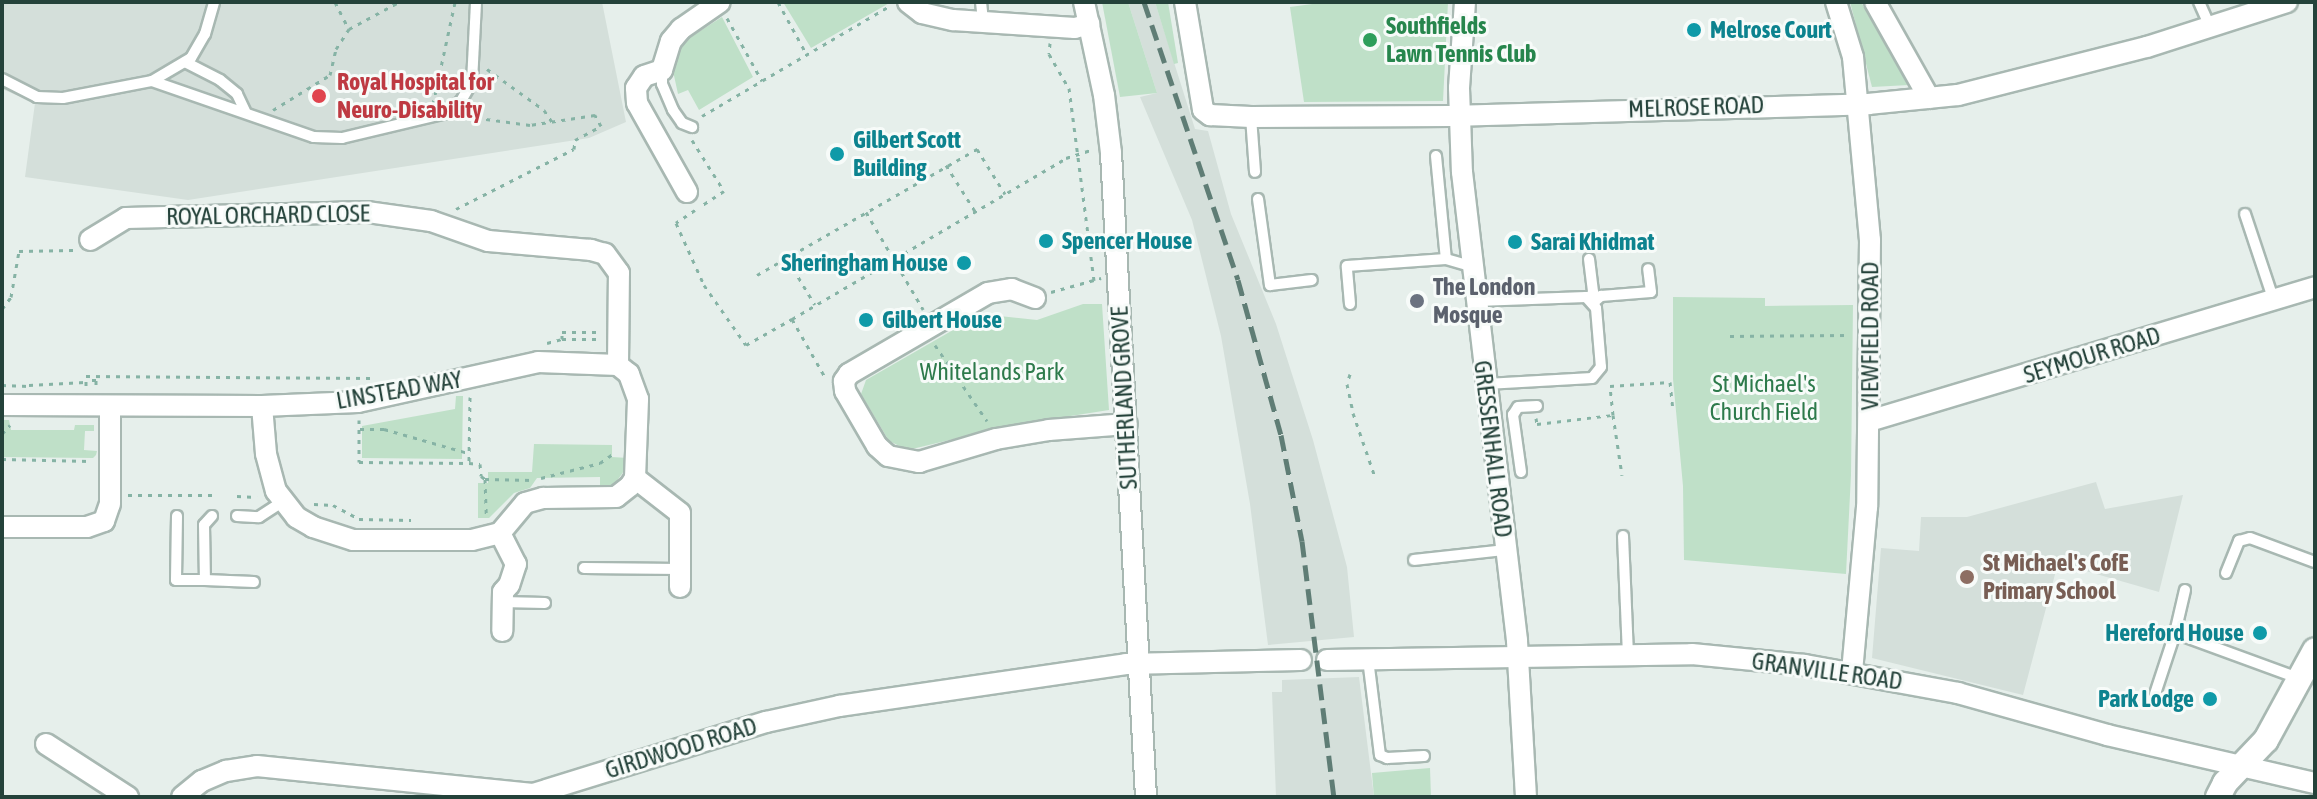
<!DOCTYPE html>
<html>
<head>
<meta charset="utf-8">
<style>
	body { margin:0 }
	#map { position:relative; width:2317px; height:799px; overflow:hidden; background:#e6efeb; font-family:"Asap Condensed",sans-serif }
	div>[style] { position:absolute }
	.built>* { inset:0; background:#d4dfda }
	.green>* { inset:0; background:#bfe0c8 }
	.path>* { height:3px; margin-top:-1.5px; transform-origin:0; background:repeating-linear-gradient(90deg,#86b3a5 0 4px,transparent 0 10px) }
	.roads { filter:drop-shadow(2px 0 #a8b8b2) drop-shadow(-2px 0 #a8b8b2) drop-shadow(0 2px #a8b8b2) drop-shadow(0 -2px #a8b8b2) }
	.lane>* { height:10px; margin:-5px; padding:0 5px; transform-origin:5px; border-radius:5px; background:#fff }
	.street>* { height:20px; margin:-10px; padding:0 10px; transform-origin:10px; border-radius:10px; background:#fff }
	.secondary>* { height:24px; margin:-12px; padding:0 12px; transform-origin:12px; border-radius:12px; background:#fff }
	.rail>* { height:5px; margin-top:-2.5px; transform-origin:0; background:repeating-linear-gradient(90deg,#5f7d75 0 16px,transparent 0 24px) }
	.dots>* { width:22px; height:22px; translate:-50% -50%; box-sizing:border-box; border:4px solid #f7fbf9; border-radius:50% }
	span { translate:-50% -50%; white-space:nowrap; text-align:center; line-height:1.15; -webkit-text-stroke:6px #f7fbf9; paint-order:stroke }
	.leisure-label { font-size:24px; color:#27864d; font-weight:700 }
	.left { translate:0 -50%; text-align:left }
	.culture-label { font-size:24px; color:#0d838f; font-weight:700 }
	.right { translate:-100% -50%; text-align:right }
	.health-label { font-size:24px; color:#be3a42; font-weight:700 }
	.street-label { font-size:24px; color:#24423a }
	.worship-label { font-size:24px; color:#5b616d; font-weight:700 }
	.park-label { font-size:24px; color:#2d7a4b }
	.education-label { font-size:24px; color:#785e54; font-weight:700 }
	.frame { position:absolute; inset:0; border:4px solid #24423a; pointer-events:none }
</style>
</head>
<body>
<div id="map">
	<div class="built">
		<div style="clip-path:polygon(2px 2px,602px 2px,626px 122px,589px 138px,188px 200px,25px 177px,35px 103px,2px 89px)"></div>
		<div style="clip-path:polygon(1128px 2px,1155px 2px,1195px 129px,1208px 131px,1231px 214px,1276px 324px,1313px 440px,1347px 567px,1354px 637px,1268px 645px,1250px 504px,1221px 336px,1192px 220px,1140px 97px,1157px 93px)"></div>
		<div style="clip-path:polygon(2096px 482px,2105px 509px,2183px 495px,2159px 592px,2058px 563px,2023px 695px,1872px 658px,1881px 548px,1919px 551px,1921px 517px,1967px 517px)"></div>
		<div style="clip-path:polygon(1359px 677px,1374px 797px,1276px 797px,1272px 692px,1282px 692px,1282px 680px)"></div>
	</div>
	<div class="green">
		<div style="clip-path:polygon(783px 2px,891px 2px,811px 48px)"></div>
		<div style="clip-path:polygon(1102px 2px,1128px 2px,1157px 93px,1120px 97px)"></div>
		<div style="clip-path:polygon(1155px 2px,1168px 2px,1178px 63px,1174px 64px)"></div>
		<div style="clip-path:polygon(1327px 2px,1448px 2px,1443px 101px,1304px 102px,1290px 7px)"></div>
		<div style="clip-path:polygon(1850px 2px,1861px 2px,1909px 85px,1872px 87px)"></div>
		<div style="clip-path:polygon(722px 17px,753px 77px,699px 110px,688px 90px,678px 94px,673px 71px,675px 57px,686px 40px)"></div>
		<div style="clip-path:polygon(1673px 297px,1765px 298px,1765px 306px,1853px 305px,1851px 475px,1846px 574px,1684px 560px,1683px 486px,1673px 379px)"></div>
		<div style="clip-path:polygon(1083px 304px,1102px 304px,1109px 410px,1012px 425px,908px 450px,889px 441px,861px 394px,866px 380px,974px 318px,990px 315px,1037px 320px)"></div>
		<div style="clip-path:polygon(456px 396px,463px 396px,462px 459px,362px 458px,362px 426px,455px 409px)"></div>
		<div style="clip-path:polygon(2px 420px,9px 420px,11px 430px,74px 430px,75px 425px,94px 425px,94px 431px,85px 431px,84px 450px,97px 451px,96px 455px,93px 458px,3px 457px)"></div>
		<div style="clip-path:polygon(534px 444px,612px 445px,612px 457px,628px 458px,627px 467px,613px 486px,600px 485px,600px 477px,537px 478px,530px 488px,514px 493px,489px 518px,478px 518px,478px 483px,488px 483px,488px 472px,532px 472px)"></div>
		<div style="clip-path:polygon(1430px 768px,1431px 797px,1374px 797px,1372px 773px)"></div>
	</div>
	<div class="path">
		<div style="left:335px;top:2px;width:30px;rotate:63deg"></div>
		<div style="left:778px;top:2px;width:60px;rotate:61.3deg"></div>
		<div style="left:727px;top:18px;width:72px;rotate:60.9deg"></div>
		<div style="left:1050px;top:43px;width:11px;rotate:95deg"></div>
		<div style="left:1049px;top:54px;width:39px;rotate:60deg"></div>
		<div style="left:1069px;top:88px;width:194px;rotate:82.6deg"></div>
		<div style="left:487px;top:69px;width:70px;rotate:35.7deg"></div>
		<div style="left:544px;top:110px;width:14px;rotate:56deg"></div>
		<div style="left:433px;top:104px;width:104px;rotate:-77.8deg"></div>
		<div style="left:273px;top:110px;width:67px;rotate:-31.6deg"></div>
		<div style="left:330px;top:75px;width:27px;rotate:-77deg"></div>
		<div style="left:336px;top:49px;width:24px;rotate:-57deg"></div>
		<div style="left:349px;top:29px;width:57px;rotate:-28.4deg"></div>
		<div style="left:702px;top:116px;width:219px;rotate:-30.4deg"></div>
		<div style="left:692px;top:140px;width:60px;rotate:57.9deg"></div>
		<div style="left:724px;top:191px;width:27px;rotate:147deg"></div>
		<div style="left:946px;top:165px;width:54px;rotate:57.8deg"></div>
		<div style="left:456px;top:209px;width:132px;rotate:-27deg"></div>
		<div style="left:574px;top:149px;width:9px;rotate:-84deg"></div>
		<div style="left:575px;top:140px;width:30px;rotate:-28deg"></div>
		<div style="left:601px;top:126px;width:13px;rotate:-119deg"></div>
		<div style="left:595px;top:115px;width:66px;rotate:171.3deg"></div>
		<div style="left:530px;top:125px;width:67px;rotate:-172.2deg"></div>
		<div style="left:695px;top:210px;width:23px;rotate:146deg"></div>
		<div style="left:676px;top:223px;width:68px;rotate:65.7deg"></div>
		<div style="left:704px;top:285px;width:73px;rotate:55deg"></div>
		<div style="left:746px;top:345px;width:53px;rotate:-29.5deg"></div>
		<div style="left:792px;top:319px;width:67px;rotate:60.4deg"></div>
		<div style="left:866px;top:212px;width:113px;rotate:59.6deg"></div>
		<div style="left:788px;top:260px;width:52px;rotate:59deg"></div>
		<div style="left:757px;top:275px;width:254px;rotate:-29.8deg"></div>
		<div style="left:977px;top:149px;width:53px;rotate:58.1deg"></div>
		<div style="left:1051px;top:292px;width:52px;rotate:-15.6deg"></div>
		<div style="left:2px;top:309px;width:15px;rotate:-53deg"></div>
		<div style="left:11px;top:297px;width:47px;rotate:-80.1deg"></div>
		<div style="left:19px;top:251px;width:54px;rotate:-1.1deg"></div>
		<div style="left:792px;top:319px;width:318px;rotate:-30.4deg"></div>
		<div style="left:1066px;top:158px;width:26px;rotate:-18deg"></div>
		<div style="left:1730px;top:336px;width:120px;rotate:-0.5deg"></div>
		<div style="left:562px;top:339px;width:36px"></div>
		<div style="left:547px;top:343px;width:16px;rotate:-15deg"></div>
		<div style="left:562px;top:339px;width:7px;rotate:-90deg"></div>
		<div style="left:562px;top:332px;width:38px"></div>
		<div style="left:935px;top:345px;width:92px;rotate:55.6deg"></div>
		<div style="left:938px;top:365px;width:8px;rotate:-30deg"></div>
		<div style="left:1350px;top:374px;width:10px;rotate:107deg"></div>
		<div style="left:1347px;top:384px;width:30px;rotate:78deg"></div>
		<div style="left:1353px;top:413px;width:65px;rotate:71deg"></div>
		<div style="left:92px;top:380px;width:4px"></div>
		<div style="left:96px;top:380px;width:8px;rotate:90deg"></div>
		<div style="left:2px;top:385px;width:27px;rotate:2deg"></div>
		<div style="left:29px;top:385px;width:56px;rotate:-3.1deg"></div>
		<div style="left:86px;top:386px;width:10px;rotate:-90deg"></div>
		<div style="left:86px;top:376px;width:287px;rotate:0.4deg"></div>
		<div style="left:470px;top:397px;width:66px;rotate:90.9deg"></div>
		<div style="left:469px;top:463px;width:11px;rotate:5deg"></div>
		<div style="left:480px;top:464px;width:12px;rotate:85deg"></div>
		<div style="left:481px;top:476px;width:5px;rotate:37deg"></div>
		<div style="left:485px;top:479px;width:38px;rotate:88deg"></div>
		<div style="left:1613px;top:415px;width:29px;rotate:-96deg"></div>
		<div style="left:1610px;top:386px;width:60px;rotate:-3.8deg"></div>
		<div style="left:1670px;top:382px;width:27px;rotate:84deg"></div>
		<div style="left:1536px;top:418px;width:6px;rotate:81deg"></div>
		<div style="left:1537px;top:424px;width:77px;rotate:-6.8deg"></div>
		<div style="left:1613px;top:415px;width:61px;rotate:81.5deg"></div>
		<div style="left:359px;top:420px;width:42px;rotate:90deg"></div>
		<div style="left:359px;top:462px;width:110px;rotate:0.5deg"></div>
		<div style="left:360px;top:429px;width:24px"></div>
		<div style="left:384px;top:429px;width:87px;rotate:15.9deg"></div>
		<div style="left:2px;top:434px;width:12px;rotate:-48deg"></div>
		<div style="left:2px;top:459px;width:88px;rotate:1.3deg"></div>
		<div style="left:541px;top:478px;width:61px;rotate:-14.3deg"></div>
		<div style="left:600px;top:463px;width:19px;rotate:-35deg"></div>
		<div style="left:485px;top:479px;width:48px;rotate:1.2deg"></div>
		<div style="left:128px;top:495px;width:84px"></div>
		<div style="left:237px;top:496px;width:20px;rotate:3deg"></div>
		<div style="left:314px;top:504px;width:19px;rotate:3deg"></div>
		<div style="left:333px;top:505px;width:30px;rotate:28deg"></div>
		<div style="left:359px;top:519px;width:52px;rotate:1.1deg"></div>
	</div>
	<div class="roads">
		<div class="lane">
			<div style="left:981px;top:2px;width:20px;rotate:84deg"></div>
			<div style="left:2199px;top:2px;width:27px;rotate:66deg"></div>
			<div style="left:185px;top:62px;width:39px;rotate:27deg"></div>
			<div style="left:220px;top:80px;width:22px;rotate:39deg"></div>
			<div style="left:237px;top:94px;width:19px;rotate:65deg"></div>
			<div style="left:662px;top:70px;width:14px;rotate:90deg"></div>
			<div style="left:662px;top:84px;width:28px;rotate:67deg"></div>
			<div style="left:673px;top:110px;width:16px;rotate:55deg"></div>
			<div style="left:682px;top:123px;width:11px;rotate:22deg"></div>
			<div style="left:2px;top:79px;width:39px;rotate:27deg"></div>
			<div style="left:37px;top:97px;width:26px;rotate:2deg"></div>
			<div style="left:63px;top:98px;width:91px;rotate:-10.8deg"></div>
			<div style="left:152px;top:81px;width:171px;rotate:19.1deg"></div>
			<div style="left:314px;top:137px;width:28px;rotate:2deg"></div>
			<div style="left:342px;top:138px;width:108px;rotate:-13.4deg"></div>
			<div style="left:447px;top:113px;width:18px;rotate:-41deg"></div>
			<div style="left:461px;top:101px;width:22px;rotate:-60deg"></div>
			<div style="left:472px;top:82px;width:80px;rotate:-87.1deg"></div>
			<div style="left:152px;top:81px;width:45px;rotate:-30.5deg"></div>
			<div style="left:191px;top:58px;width:28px;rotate:-60deg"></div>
			<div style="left:205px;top:34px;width:33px;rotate:-74deg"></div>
			<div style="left:1251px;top:117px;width:55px;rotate:85.8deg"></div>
			<div style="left:1436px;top:156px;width:103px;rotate:84.5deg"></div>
			<div style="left:1258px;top:199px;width:87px;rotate:82.1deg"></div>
			<div style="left:1270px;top:285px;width:42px;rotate:-6.8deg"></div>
			<div style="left:2245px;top:214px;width:92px;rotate:71.6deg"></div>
			<div style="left:1589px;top:259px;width:33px;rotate:83deg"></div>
			<div style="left:1593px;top:292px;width:8px;rotate:113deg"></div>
			<div style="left:1477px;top:301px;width:109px;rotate:-2.1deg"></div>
			<div style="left:1586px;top:297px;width:15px;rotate:48deg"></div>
			<div style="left:1596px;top:308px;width:59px;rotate:85.2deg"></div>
			<div style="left:1601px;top:367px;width:14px;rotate:129deg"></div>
			<div style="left:1592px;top:378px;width:106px;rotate:176.8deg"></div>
			<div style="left:1593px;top:303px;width:11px;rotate:-41deg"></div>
			<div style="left:1601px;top:296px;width:50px;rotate:-4.6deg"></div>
			<div style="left:1651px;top:292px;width:23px;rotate:-97deg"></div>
			<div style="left:1350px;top:304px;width:38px;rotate:-95deg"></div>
			<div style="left:1347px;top:266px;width:99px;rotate:-4deg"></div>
			<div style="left:1446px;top:259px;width:25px;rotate:16deg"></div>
			<div style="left:1521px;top:472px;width:58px;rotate:-98deg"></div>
			<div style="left:1513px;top:415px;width:9px;rotate:-58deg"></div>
			<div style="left:1518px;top:407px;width:19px;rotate:-3deg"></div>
			<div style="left:177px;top:516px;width:64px;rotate:90.9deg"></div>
			<div style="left:176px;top:580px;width:29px"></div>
			<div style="left:212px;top:516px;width:12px;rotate:132deg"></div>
			<div style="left:204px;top:525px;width:55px;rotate:89deg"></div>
			<div style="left:205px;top:580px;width:49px;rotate:2.3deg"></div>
			<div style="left:237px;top:516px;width:22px;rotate:3deg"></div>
			<div style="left:259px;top:517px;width:27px;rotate:-33deg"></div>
			<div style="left:1623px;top:536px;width:118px;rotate:87.6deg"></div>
			<div style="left:1414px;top:560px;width:92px;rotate:-6.3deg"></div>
			<div style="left:584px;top:568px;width:96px;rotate:0.6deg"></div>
			<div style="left:2226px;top:573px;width:35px;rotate:-68deg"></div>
			<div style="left:2239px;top:541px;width:11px;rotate:-15deg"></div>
			<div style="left:2250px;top:538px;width:69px;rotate:20.3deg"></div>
			<div style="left:2185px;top:590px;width:44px;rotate:103.1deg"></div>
			<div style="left:2175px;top:633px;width:131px;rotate:20.1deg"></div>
			<div style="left:502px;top:602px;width:43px;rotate:1.3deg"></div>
			<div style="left:1368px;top:659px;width:97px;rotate:82.9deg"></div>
			<div style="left:1380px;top:755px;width:8px;rotate:23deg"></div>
			<div style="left:1387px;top:758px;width:37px;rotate:-3deg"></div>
			<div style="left:2155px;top:694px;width:64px;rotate:-71.8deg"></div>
		</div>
		<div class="street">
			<div style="left:908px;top:2px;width:18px;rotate:38deg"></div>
			<div style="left:922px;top:13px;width:32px;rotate:13deg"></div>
			<div style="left:953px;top:20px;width:122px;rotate:3.8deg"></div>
			<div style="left:1075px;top:28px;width:15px;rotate:-16deg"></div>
			<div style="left:1084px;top:2px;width:95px;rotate:77.9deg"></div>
			<div style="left:1104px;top:95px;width:58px;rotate:83.1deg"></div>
			<div style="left:1111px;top:153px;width:645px;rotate:86.89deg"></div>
			<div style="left:1185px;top:2px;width:109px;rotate:80.5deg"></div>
			<div style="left:1203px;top:110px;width:9px;rotate:36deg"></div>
			<div style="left:1210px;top:115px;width:41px;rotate:2.8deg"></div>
			<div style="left:1251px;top:117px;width:200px;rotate:-0.3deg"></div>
			<div style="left:1451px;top:116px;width:417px;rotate:-1.6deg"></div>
			<div style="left:1868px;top:104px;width:90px;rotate:-5.7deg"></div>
			<div style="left:1958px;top:95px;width:195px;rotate:-14.3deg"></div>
			<div style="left:2147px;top:47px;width:147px;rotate:-17.8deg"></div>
			<div style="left:1465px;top:2px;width:86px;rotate:94deg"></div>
			<div style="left:1459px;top:88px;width:84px;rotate:88deg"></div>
			<div style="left:1462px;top:172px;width:472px;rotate:83.3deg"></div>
			<div style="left:1517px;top:641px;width:156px;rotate:86.7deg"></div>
			<div style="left:1836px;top:2px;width:58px;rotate:72.8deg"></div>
			<div style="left:1853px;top:57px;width:184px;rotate:84.7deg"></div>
			<div style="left:1870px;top:240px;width:267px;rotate:90.6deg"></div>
			<div style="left:1867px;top:507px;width:166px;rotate:95.2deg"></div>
			<div style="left:1875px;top:2px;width:110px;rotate:60.6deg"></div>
			<div style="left:687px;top:192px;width:102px;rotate:-119.3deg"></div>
			<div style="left:637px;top:103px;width:15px;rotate:-94deg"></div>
			<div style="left:636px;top:88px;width:14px;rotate:-56deg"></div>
			<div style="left:644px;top:76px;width:19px;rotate:-18deg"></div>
			<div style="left:662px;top:70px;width:30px;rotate:-73deg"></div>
			<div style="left:671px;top:41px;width:16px;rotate:-50deg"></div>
			<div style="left:681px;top:29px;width:47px;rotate:-34.7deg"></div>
			<div style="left:1035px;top:298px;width:25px;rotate:-159deg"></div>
			<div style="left:1012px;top:289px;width:24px;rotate:171deg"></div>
			<div style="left:988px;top:293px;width:161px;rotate:149.8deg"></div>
			<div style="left:849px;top:374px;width:9px;rotate:126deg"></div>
			<div style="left:844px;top:381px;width:10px;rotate:84deg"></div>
			<div style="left:845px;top:391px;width:64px;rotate:59.8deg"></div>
			<div style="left:877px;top:446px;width:15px;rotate:42deg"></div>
			<div style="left:888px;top:456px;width:32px;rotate:11deg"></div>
			<div style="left:919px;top:462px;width:80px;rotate:-16.6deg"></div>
			<div style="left:996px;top:439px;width:54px;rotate:-9.6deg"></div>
			<div style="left:1049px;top:430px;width:78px;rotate:-4.4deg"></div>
			<div style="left:2px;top:405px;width:260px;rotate:0.2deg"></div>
			<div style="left:262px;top:406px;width:96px;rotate:-2.4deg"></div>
			<div style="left:358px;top:402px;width:184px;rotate:-12.5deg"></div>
			<div style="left:538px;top:362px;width:80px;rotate:2.1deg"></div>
			<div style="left:618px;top:365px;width:92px;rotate:-89.4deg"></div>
			<div style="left:619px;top:273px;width:24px;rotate:-126deg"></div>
			<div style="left:605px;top:254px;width:15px;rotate:-164deg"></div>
			<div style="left:591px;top:250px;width:103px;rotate:-175deg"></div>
			<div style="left:488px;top:241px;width:60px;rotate:-160.7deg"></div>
			<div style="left:431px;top:221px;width:65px;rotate:-172deg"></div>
			<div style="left:367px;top:212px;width:241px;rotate:178.6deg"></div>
			<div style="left:126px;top:218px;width:42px;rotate:148.6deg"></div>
			<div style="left:262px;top:406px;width:48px;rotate:85.2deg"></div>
			<div style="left:266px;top:454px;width:38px;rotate:75deg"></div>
			<div style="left:276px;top:491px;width:33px;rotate:52deg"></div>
			<div style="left:296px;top:517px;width:20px;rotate:30deg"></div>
			<div style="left:313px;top:527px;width:42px;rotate:18deg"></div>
			<div style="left:353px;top:540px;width:119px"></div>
			<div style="left:472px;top:540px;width:29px;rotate:-14deg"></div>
			<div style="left:500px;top:533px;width:35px;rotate:63deg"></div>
			<div style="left:516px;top:564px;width:22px;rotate:108deg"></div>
			<div style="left:509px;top:585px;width:9px;rotate:131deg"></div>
			<div style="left:503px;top:592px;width:39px;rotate:91deg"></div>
			<div style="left:1869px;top:421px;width:466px;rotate:-16.7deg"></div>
			<div style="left:635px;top:478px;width:57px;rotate:37.9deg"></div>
			<div style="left:680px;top:513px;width:74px;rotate:90deg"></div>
			<div style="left:2px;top:527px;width:85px"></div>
			<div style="left:87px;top:527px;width:18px;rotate:-19deg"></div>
			<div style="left:104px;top:521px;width:18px;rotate:-71deg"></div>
			<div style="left:110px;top:504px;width:98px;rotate:-90deg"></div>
			<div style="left:500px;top:533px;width:39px;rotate:-50deg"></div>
			<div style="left:525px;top:503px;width:19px;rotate:-16deg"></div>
			<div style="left:543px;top:498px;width:73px;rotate:-0.8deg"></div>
			<div style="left:616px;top:497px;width:18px;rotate:-38deg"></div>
			<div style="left:630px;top:486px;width:9px;rotate:-58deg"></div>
			<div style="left:635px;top:478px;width:79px;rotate:-87.8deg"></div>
			<div style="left:638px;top:399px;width:27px;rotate:-110deg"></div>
			<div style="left:629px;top:374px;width:14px;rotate:-141deg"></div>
			<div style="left:1327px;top:660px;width:365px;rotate:-0.9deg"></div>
			<div style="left:1692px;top:654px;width:113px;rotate:5.6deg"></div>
			<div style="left:1804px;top:665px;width:157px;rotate:10.3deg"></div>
			<div style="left:1958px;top:693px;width:155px;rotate:15.7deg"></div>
			<div style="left:2107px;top:735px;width:213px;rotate:13deg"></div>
			<div style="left:46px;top:744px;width:98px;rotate:32.9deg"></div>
			<div style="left:182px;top:797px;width:26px;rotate:-39deg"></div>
			<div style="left:202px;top:781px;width:26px;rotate:-23deg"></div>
			<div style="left:226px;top:771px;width:31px;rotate:-9deg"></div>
			<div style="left:257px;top:766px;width:277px;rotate:5.8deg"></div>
			<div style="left:533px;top:794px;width:244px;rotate:-17.2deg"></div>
			<div style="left:766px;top:722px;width:75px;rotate:-12.4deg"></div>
			<div style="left:839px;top:706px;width:290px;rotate:-8.3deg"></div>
			<div style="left:1126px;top:664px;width:175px;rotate:-1.3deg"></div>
		</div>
		<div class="secondary">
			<div style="left:2218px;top:797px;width:16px;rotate:-63deg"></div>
			<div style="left:2225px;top:783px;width:59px;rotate:-46.4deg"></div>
			<div style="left:2266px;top:740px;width:102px;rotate:-61.4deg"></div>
		</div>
	</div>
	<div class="rail">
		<div style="left:1144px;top:2px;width:293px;rotate:71.3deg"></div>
		<div style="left:1238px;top:280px;width:161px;rotate:74.5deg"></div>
		<div style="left:1281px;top:435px;width:108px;rotate:78.8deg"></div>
		<div style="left:1302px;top:541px;width:258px;rotate:82.9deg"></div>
	</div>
	<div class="dots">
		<div style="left:1694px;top:30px;background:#0f9aa8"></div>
		<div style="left:1370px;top:40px;background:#2e9e5b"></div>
		<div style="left:319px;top:96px;background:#e0444e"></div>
		<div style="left:837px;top:154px;background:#0f9aa8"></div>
		<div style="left:1046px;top:241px;background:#0f9aa8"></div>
		<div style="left:1515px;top:242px;background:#0f9aa8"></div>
		<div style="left:964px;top:263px;background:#0f9aa8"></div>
		<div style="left:1417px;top:301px;background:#6b7280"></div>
		<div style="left:866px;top:320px;background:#0f9aa8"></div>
		<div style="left:1967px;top:577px;background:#8d6e63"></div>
		<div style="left:2260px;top:633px;background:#0f9aa8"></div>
		<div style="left:2210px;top:699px;background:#0f9aa8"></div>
	</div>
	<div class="leisure-label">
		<span class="left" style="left:1386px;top:40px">Southfields<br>Lawn Tennis Club</span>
	</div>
	<div class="culture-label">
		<span class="left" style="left:1710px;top:30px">Melrose Court</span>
		<span class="left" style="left:853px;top:154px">Gilbert Scott<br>Building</span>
		<span class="left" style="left:1062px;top:241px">Spencer House</span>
		<span class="left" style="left:1531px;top:242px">Sarai Khidmat</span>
		<span class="right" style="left:948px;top:263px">Sheringham House</span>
		<span class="left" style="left:882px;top:320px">Gilbert House</span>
		<span class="right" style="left:2244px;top:633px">Hereford House</span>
		<span class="right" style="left:2194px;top:699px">Park Lodge</span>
	</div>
	<div class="health-label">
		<span class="left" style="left:337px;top:96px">Royal Hospital for<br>Neuro-Disability</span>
	</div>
	<div class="street-label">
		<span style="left:1696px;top:107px;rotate:-2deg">MELROSE ROAD</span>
		<span style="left:268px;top:215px;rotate:-1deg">ROYAL ORCHARD CLOSE</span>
		<span style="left:1870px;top:336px;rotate:-90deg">VIEWFIELD ROAD</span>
		<span style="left:2092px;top:355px;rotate:-17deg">SEYMOUR ROAD</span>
		<span style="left:399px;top:390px;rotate:-10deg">LINSTEAD WAY</span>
		<span style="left:1124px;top:398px;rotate:-93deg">SUTHERLAND GROVE</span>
		<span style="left:1493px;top:449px;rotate:83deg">GRESSENHALL ROAD</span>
		<span style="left:1827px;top:671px;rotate:8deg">GRANVILLE ROAD</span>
		<span style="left:681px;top:748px;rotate:-17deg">GIRDWOOD ROAD</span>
	</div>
	<div class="worship-label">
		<span class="left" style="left:1433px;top:301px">The London<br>Mosque</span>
	</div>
	<div class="park-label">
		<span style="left:992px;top:372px">Whitelands Park</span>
		<span style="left:1764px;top:398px">St Michael's<br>Church Field</span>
	</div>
	<div class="education-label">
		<span class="left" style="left:1983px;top:577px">St Michael's CofE<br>Primary School</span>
	</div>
	<div class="frame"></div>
</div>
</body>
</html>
